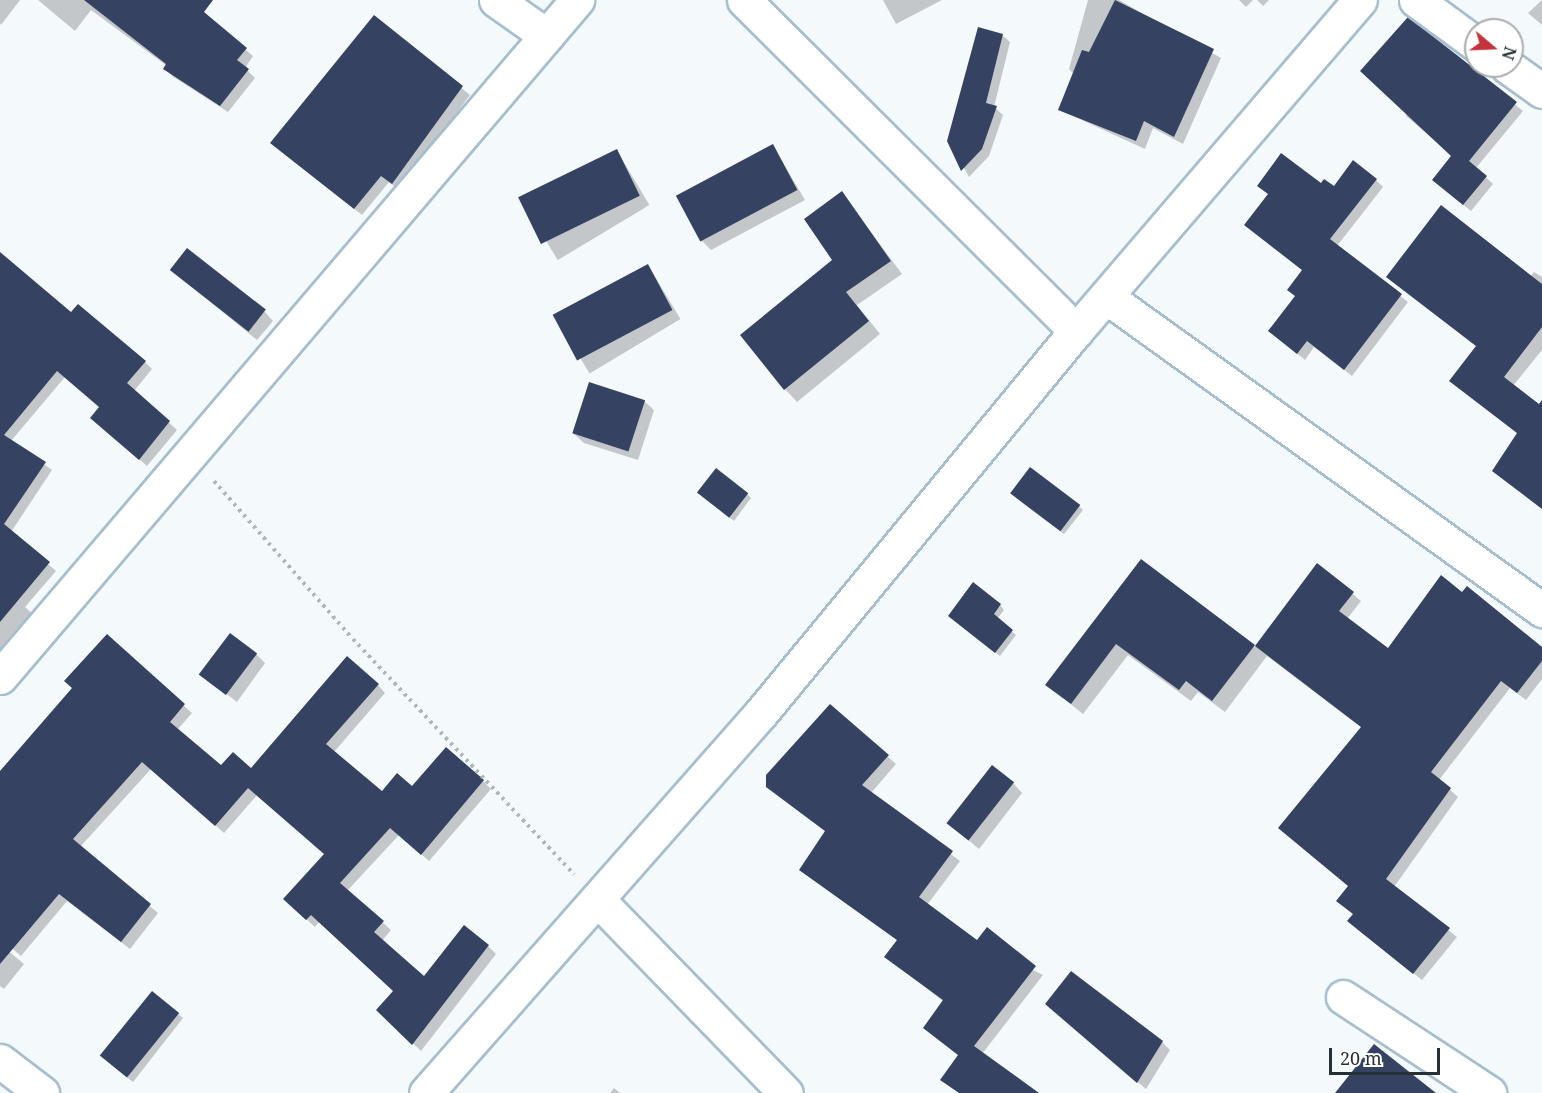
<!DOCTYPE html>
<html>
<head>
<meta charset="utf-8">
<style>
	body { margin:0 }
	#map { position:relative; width:1542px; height:1093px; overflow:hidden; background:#f4f9fc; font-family:"Noto Serif",serif }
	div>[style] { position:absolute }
	.shadow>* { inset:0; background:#0003; transform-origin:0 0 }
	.building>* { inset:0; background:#354262; transform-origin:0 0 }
	.path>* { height:4px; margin-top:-2px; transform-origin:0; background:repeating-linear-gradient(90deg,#afb6ba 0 3px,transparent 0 7.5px) }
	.roads { filter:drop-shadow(2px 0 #a6bece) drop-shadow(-2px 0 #a6bece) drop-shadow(0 2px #a6bece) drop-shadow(0 -2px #a6bece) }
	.minor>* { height:33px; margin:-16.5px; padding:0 16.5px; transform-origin:16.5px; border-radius:16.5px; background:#fff }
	span { translate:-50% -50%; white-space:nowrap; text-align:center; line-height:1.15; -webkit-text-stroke:6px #fff; paint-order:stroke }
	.north { position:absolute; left:1464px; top:18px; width:60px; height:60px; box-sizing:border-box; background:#fff; border:2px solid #a9acaf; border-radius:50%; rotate:109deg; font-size:16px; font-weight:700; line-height:24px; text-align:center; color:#273037 }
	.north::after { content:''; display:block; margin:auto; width:21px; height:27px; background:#c3333c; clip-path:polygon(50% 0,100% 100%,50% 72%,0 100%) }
	.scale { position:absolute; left:1329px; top:1048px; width:111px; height:27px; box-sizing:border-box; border:3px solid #273037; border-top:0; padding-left:8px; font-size:18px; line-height:21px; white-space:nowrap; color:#273037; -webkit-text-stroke:4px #fff; paint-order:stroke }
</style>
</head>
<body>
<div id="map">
	<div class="shadow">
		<div style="clip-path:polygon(0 0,20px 0,1px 25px,0 23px)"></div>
		<div style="clip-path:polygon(38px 0,188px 0,253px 56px,245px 68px,255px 78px,228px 112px,172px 76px,167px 66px,91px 10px,75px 31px)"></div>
		<div style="clip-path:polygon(883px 0,942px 0,896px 24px)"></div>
		<div style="clip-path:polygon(1088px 0,1119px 0,1221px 58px,1183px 144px,1153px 128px,1145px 149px,1060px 110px,1074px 74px,1069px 69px)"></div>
		<div style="clip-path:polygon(1239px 0,1253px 0,1246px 7px)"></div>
		<div style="clip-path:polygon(1257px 0,1269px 0,1263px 6px)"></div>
		<div style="clip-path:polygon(1542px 0,1542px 25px,1528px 13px)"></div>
		<div style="clip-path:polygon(374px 17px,470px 95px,399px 190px,389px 182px,362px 215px,280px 150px)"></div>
		<div style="clip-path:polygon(1408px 19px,1523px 111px,1476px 168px,1493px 184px,1471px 211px,1441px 187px,1453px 156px,1406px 116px)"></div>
		<div style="clip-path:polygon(1002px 35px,1010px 42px,994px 107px,1003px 115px,989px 156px,969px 177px,949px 141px)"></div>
		<div style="clip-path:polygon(773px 146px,805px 200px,711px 250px,701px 240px)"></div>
		<div style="left:617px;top:151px;width:63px;height:107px;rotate:59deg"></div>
		<div style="clip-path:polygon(1376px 180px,1383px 187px,1337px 246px,1408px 302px,1352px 376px,1314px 347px,1305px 360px,1270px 331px,1296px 297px,1289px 290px,1303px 271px,1246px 225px,1321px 185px,1335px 188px)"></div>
		<div style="clip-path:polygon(842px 193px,902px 274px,857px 305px,880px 334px,797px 402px,785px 389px,834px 260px)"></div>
		<div style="clip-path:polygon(0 254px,72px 314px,145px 362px,152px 369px,134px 391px,177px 430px,147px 466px,99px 425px,100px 407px,65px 377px,11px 441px,52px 470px,11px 532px,56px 571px,25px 607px,36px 617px,0 660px)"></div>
		<div style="left:648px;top:265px;width:63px;height:106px;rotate:59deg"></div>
		<div style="clip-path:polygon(172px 270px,264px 311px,273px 321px,257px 340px)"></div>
		<div style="clip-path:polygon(1534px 272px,1542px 277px,1542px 350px,1513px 386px,1542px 408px,1542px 509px,1494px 471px,1518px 434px,1451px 381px,1477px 347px,1388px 277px,1530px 277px)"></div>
		<div style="clip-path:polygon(644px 401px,654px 410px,638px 460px,584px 443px,574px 434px)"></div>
		<div style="clip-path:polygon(747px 494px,751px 498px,734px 521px,703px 497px)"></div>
		<div style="clip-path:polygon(1016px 498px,1079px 506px,1083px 510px,1064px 534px)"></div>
		<div style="clip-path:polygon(1141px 561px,1255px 647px,1318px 565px,1361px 601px,1347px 619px,1388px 650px,1542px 648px,1542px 679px,1526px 700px,1510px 688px,1439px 780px,1458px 797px,1394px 887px,1457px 937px,1422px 980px,1357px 929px,1354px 915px,1338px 901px,1349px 886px,1362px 728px,1267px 656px,1225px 712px,1198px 692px,1191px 701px,1128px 655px,1083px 714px,1047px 685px)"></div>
		<div style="clip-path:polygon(1000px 605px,1004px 610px,997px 619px,1016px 635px,1000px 656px,955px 621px)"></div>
		<div style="clip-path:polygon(107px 636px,192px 713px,177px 730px,221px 768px,251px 770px,378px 685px,385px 693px,334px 752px,382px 793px,483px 781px,491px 789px,429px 861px,399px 835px,347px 891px,391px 930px,382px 941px,424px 978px,488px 946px,496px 954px,421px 1051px,378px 1010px,395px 992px,319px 922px,315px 927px,292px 906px,325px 854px,257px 795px,224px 833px,151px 769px,80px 847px,158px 913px,130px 949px,67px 901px,21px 956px,0 938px,0 774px,74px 688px)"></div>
		<div style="clip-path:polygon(256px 654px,265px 663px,237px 702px,202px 675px)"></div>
		<div style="clip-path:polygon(830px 706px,896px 764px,871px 793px,960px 861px,927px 905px,977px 942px,1043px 975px,982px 1054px,1033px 1093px,966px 1093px,959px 1056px,925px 1028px,944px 1002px,886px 956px,898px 941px,801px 870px,826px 832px,767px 787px)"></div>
		<div style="clip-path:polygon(1013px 783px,1022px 793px,979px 849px,949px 824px)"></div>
		<div style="clip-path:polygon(0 944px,24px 964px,4px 989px,0 986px)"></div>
		<div style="clip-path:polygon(152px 993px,183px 1018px,133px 1082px,107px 1061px)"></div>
		<div style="clip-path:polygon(1055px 1011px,1162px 1042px,1170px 1050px,1146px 1089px)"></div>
		<div style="clip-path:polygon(614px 1088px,620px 1093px,610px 1093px)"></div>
	</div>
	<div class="building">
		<div style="clip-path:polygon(84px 0,213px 0,204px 12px,247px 48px,237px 60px,249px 69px,220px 106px,163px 69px,166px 64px)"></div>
		<div style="clip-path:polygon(1115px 0,1214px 49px,1174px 137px,1144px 121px,1136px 141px,1058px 110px,1082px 50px,1089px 52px)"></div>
		<div style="clip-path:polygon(374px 15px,463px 86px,392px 184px,381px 176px,354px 209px,270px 143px)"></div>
		<div style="clip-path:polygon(1408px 17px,1517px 102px,1469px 161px,1487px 176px,1463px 205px,1432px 180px,1451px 156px,1360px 71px)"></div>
		<div style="clip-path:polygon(978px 27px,1003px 34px,986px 103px,997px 106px,982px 149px,961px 171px,947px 141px)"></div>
		<div style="left:773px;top:144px;width:52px;height:110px;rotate:62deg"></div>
		<div style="left:617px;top:149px;width:52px;height:110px;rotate:64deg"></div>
		<div style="clip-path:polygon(1281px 153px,1321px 183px,1324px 179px,1334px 186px,1353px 160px,1377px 179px,1330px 239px,1402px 294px,1344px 370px,1307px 341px,1297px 354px,1268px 331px,1295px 296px,1287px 290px,1302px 270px,1244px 225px,1268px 194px,1257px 186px)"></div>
		<div style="clip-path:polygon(842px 191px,891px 261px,846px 292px,869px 321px,784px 390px,740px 335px,832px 260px,804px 219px)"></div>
		<div style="clip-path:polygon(1441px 205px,1542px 284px,1542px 327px,1504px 377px,1539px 404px,1542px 400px,1542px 509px,1492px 471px,1517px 433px,1449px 381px,1476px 346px,1386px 277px)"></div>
		<div style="left:187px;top:248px;width:100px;height:28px;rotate:38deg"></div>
		<div style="clip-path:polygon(0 252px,71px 312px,78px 304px,146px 361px,127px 383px,170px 421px,139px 460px,90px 418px,99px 407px,57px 371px,4px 435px,46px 462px,4px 524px,50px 562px,0 622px)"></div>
		<div style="left:648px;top:264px;width:52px;height:108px;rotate:62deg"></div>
		<div style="left:589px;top:382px;width:59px;height:54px;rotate:18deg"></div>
		<div style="left:1030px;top:467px;width:63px;height:33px;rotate:37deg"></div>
		<div style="left:716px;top:468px;width:41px;height:31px;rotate:38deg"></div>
		<div style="clip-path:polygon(1141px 559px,1255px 645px,1212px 701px,1186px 681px,1179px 690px,1116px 644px,1071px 704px,1045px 685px)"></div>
		<div style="clip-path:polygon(1317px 563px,1354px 592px,1339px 611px,1388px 648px,1441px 575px,1462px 592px,1467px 586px,1542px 647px,1542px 661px,1517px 693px,1501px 681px,1431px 772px,1451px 788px,1386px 879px,1450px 928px,1413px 974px,1347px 921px,1353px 914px,1336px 901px,1348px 886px,1278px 828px,1361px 727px,1255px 646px)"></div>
		<div style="clip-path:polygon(973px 582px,1001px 604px,994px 614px,1013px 630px,995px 653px,948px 616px)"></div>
		<div style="left:230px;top:633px;width:34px;height:52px;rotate:37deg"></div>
		<div style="clip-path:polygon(107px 634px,185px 704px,170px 722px,221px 765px,233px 752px,251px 768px,347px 656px,379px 684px,326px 744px,382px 791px,397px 773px,412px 786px,446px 747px,484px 780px,421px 855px,390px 828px,340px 883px,384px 921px,374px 932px,424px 976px,464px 925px,489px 945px,412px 1045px,376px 1010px,393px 991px,311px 915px,306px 920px,283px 899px,324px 854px,248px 788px,215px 826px,142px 762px,73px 839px,151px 904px,121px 942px,59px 894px,0 964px,0 771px,72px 688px,64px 681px)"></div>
		<div style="clip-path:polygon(830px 704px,889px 755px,862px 785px,953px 851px,919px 897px,977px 940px,987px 927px,1036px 966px,974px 1046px,1039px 1093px,959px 1093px,940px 1080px,958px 1055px,923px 1028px,943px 1000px,884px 957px,897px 940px,799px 870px,825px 831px,766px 787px,766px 775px)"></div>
		<div style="left:992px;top:765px;width:28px;height:74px;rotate:38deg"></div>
		<div style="clip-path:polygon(1071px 971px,1163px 1041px,1137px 1083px,1045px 1004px)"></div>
		<div style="left:152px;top:991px;width:35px;height:83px;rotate:39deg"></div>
		<div style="clip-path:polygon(1374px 1044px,1436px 1093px,1335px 1093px)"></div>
	</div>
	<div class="path">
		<div style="left:214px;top:481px;width:210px;rotate:48.7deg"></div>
		<div style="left:353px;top:639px;width:323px;rotate:46.8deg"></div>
	</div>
	<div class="roads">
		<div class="minor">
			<div style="left:496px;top:0;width:62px;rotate:35.2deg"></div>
			<div style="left:744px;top:0;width:469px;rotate:44.9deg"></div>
			<div style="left:1416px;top:0;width:74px;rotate:36.3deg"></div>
			<div style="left:1507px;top:66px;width:43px;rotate:35.5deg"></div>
			<div style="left:1108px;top:298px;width:535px;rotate:35.71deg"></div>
			<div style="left:0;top:677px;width:890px;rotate:-49.56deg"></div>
			<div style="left:599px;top:901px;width:268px;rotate:45.8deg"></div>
			<div style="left:1343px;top:997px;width:175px;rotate:33.3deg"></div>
			<div style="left:0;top:1061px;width:53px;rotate:37.3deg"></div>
			<div style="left:426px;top:1093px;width:507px;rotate:-48.6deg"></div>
			<div style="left:761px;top:713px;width:495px;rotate:-50.5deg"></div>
			<div style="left:1076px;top:331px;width:436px;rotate:-49.4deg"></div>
		</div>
	</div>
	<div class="north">N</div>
	<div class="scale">20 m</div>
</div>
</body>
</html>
